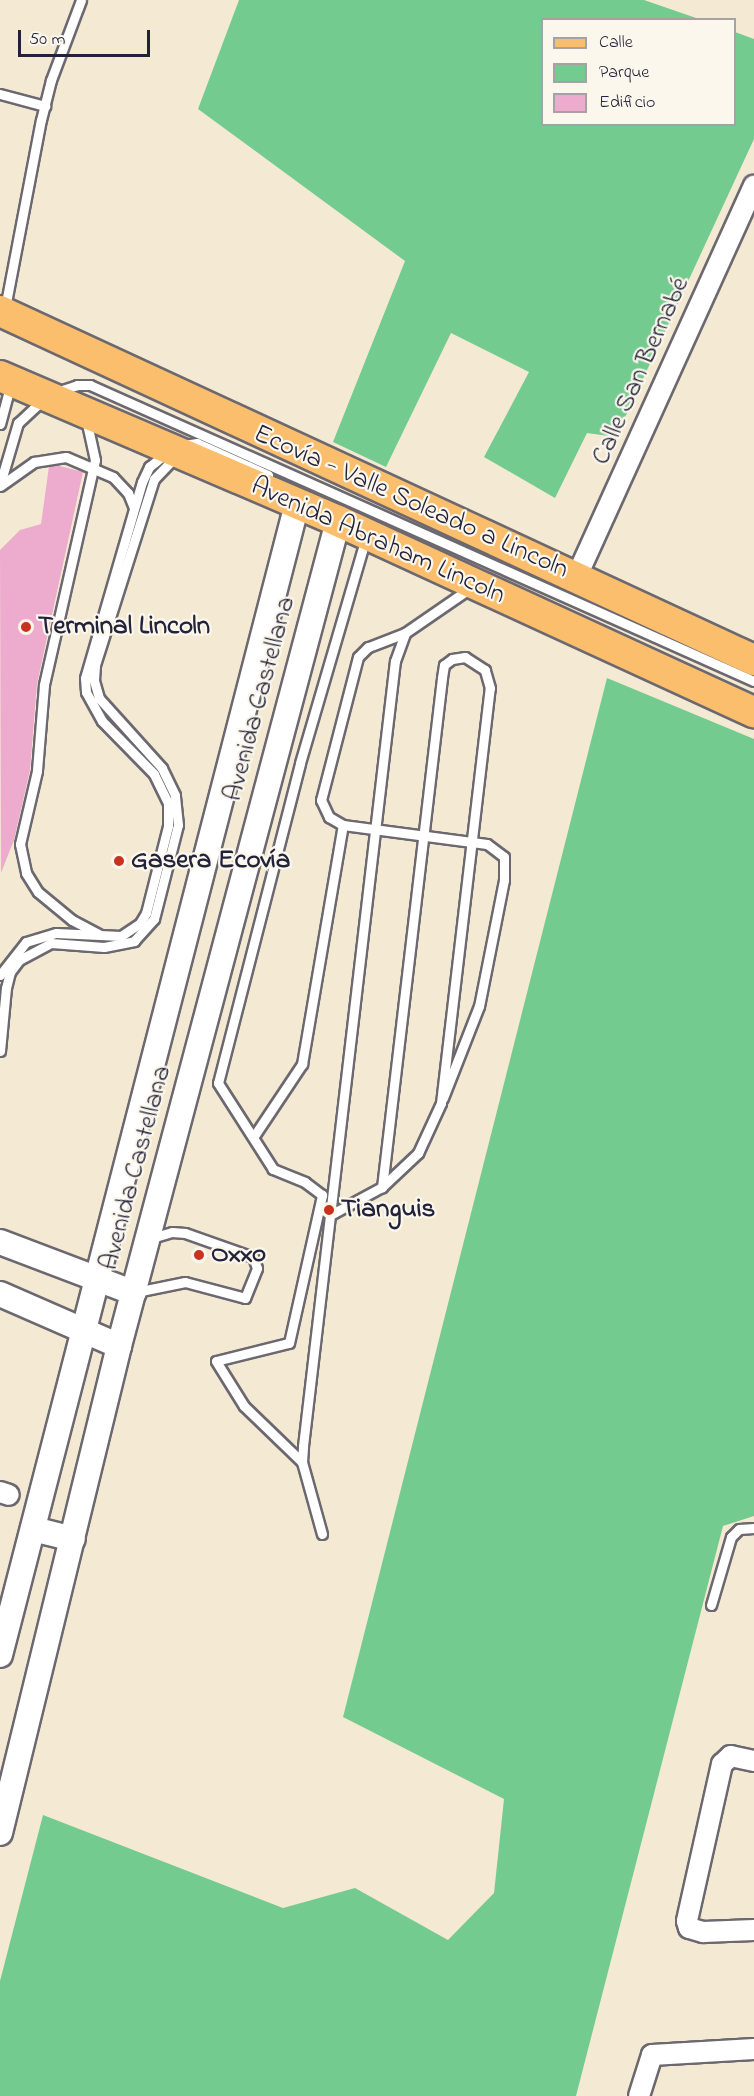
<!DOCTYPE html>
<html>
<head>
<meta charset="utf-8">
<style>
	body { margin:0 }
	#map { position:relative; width:754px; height:2096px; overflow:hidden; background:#f4ead3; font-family:"Indie Flower",sans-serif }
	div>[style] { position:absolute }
	.green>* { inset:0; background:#74cb90 }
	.building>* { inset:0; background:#edacce }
	.roads { filter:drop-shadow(2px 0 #6c6870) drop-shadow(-2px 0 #6c6870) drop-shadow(0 2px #6c6870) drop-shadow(0 -2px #6c6870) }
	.service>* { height:9px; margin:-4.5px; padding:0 4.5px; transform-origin:4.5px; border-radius:4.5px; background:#fff }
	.minor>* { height:20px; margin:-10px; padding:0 10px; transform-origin:10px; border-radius:10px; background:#fff }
	.tertiary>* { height:24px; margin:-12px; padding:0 12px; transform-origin:12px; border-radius:12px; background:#fff }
	.primary>* { height:30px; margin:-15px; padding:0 15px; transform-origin:15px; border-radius:15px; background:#fabe6d }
	.dots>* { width:16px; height:16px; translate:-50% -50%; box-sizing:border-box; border:3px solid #fbf7ec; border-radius:50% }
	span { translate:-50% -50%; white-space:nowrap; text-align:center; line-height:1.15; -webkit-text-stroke:4.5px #fbf7ec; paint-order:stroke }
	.street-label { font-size:27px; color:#22223b }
	.poi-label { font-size:27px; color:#22223b; font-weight:700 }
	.left { translate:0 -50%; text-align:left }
	.legend { position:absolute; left:541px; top:18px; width:195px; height:108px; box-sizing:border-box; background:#fbf7ec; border:2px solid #a4a2a5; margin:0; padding:8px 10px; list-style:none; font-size:18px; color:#22223b }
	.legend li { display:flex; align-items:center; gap:12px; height:30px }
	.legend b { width:30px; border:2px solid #a4a2a5 }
	.scale { position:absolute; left:18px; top:30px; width:132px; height:27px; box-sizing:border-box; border:3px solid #22223b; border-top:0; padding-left:8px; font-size:18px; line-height:21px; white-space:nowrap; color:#22223b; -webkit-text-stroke:4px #fbf7ec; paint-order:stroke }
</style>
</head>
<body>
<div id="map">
	<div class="green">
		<div style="clip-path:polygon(239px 0,644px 0,699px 19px,542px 20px,542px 124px,734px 124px,735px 32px,754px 39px,754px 139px,616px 437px,587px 433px,555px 498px,484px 457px,529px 372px,451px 333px,386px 467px,333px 442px,405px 261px,198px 109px)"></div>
		<div style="clip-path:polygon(607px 678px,754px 739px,754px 1516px,723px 1526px,576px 2096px,0 2096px,0 1981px,43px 1815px,283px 1908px,355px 1888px,448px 1940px,494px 1893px,504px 1799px,343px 1717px)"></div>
	</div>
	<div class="building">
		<div style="clip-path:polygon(56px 465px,83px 472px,37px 684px,30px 770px,14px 840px,1px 873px,0 550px,20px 530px,41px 524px,49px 466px)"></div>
	</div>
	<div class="roads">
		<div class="service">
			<div style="left:0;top:94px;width:47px;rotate:14.9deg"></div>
			<div style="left:5px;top:308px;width:191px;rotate:-79.2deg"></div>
			<div style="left:41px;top:120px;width:41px;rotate:-76deg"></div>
			<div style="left:51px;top:80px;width:85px;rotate:-69.4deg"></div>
			<div style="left:56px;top:392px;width:22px;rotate:-18deg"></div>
			<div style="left:77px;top:385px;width:13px"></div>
			<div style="left:90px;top:385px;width:727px;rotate:24.03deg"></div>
			<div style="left:86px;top:419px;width:42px;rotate:77.6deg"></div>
			<div style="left:95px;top:460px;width:231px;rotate:102.8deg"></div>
			<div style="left:44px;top:685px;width:86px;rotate:94.7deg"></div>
			<div style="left:37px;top:771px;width:75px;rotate:103.1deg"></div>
			<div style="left:20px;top:844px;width:30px;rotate:78deg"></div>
			<div style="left:26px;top:873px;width:22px;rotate:58deg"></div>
			<div style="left:38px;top:892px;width:44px;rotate:39.5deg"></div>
			<div style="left:72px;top:920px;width:30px;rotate:28deg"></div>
			<div style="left:0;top:424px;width:39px;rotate:-75deg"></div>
			<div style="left:184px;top:445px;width:13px;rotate:-9deg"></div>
			<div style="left:197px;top:443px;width:78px;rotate:24.3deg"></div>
			<div style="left:0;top:484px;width:64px;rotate:-73.6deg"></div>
			<div style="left:18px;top:423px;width:33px;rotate:-43deg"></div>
			<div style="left:0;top:486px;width:42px;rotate:-35.2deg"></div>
			<div style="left:34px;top:462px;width:32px;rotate:-9deg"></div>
			<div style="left:66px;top:457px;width:51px;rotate:23.1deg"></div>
			<div style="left:113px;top:477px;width:22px;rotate:47deg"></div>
			<div style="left:128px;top:493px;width:16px;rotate:68deg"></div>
			<div style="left:405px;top:633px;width:40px;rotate:159deg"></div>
			<div style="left:368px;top:647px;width:14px;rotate:135deg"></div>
			<div style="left:358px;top:657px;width:148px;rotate:104.5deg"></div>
			<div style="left:321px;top:800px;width:19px;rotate:65deg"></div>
			<div style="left:329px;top:817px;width:16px;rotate:30deg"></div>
			<div style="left:343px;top:825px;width:145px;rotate:7.5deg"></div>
			<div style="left:487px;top:844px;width:21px;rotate:37deg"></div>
			<div style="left:504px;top:857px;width:23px;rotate:90deg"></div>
			<div style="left:504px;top:880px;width:128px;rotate:101.2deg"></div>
			<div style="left:479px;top:1006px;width:99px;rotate:111.4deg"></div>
			<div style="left:0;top:975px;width:42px;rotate:-51.8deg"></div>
			<div style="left:26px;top:942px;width:31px;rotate:-17deg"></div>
			<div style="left:56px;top:933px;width:65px;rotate:2.6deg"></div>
			<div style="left:121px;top:936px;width:23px;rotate:-34deg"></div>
			<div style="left:140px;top:923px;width:12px;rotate:-59deg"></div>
			<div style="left:146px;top:913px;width:90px;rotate:-75.8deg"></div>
			<div style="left:168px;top:826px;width:23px;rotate:-90deg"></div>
			<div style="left:168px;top:803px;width:32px;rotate:-116deg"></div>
			<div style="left:154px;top:774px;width:74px;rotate:-134.5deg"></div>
			<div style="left:102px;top:721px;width:33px;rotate:-119deg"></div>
			<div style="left:86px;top:692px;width:14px;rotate:-94deg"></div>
			<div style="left:85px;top:678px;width:204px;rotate:-73.8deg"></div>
			<div style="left:142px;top:482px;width:17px;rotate:-65deg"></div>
			<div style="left:149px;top:467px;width:22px;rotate:-39deg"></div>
			<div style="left:0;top:1051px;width:63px;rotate:-84.6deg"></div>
			<div style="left:6px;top:988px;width:16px;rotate:-76deg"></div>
			<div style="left:10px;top:972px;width:15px;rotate:-53deg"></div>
			<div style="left:19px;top:960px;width:36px;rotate:-28deg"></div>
			<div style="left:51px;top:943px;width:53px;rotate:4.3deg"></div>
			<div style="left:104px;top:947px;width:31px;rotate:-11deg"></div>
			<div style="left:134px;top:941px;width:30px;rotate:-48deg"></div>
			<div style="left:154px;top:919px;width:97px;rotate:-75.7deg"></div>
			<div style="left:178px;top:825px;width:30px;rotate:-96deg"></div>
			<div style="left:175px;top:795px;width:30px;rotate:-116deg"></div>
			<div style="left:162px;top:768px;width:94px;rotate:-132deg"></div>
			<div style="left:99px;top:698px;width:19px;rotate:-106deg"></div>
			<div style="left:94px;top:680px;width:15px;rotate:-86deg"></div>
			<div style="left:95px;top:665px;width:195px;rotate:-72.4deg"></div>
			<div style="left:154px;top:479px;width:29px;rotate:-46deg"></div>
			<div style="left:254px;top:1136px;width:87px;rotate:-56.3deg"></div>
			<div style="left:302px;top:1064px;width:242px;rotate:-80.3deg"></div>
			<div style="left:332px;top:1214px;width:57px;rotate:-28.4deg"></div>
			<div style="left:382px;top:1187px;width:50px;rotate:-43.4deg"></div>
			<div style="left:418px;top:1153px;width:55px;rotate:-65.3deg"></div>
			<div style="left:441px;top:1103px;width:418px;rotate:-83.3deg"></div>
			<div style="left:490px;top:688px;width:19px;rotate:-106deg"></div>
			<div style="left:485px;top:670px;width:24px;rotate:-147deg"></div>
			<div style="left:465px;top:657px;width:13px;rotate:171deg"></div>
			<div style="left:452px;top:659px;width:10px;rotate:143deg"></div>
			<div style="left:444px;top:665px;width:13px;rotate:99deg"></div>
			<div style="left:442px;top:678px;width:513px;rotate:96.72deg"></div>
			<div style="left:136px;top:1292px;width:50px;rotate:-11.5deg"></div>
			<div style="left:185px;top:1282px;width:62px;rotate:14.9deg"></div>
			<div style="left:245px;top:1298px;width:32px;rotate:-68deg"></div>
			<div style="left:257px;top:1268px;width:12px;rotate:-110deg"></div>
			<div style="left:253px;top:1257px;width:72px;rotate:-160.6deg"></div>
			<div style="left:185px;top:1233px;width:13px;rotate:-176deg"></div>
			<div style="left:172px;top:1232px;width:22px;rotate:164deg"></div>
			<div style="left:302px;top:1462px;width:81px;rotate:-136deg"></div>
			<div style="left:244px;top:1406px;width:53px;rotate:-121.9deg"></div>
			<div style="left:216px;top:1361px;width:75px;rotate:-13.9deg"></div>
			<div style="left:289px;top:1343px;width:152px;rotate:-77.4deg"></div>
			<div style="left:322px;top:1195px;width:21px;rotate:-143deg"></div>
			<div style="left:305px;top:1182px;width:35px;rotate:-158deg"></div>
			<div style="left:273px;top:1169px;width:102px;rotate:-122.6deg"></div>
			<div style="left:218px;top:1083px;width:330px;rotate:-75.6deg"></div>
			<div style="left:300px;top:763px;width:234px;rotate:-73.7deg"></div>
			<div style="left:322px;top:1534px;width:75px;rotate:-105.5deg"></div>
			<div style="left:302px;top:1462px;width:16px;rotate:-86deg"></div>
			<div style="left:303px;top:1446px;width:790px;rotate:-83.32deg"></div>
			<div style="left:395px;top:661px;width:30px;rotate:-70deg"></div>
			<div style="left:405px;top:633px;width:81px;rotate:-34.5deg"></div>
			<div style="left:711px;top:1605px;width:71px;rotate:-73.6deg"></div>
			<div style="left:731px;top:1537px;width:11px;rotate:-45deg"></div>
			<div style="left:739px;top:1529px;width:15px;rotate:-4deg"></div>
		</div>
		<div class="minor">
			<div style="left:576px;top:578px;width:431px;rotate:-65.6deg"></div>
			<div style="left:0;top:1492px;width:9px;rotate:18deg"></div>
			<div style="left:754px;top:1761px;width:24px;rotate:-168deg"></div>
			<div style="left:731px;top:1756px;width:12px;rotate:138deg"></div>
			<div style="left:722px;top:1764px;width:161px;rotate:102.6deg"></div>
			<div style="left:687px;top:1921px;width:7px;rotate:74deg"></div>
			<div style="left:689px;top:1928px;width:15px;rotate:16deg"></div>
			<div style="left:703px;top:1932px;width:51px;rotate:-2.2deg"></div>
			<div style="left:639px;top:2096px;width:43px;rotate:-72.4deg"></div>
			<div style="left:652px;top:2055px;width:102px;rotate:-3.4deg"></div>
		</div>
		<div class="tertiary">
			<div style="left:0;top:1242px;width:143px;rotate:20.8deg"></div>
			<div style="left:0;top:1294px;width:130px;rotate:23.6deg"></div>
			<div style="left:33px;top:1529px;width:41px;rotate:14deg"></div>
			<div style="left:0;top:1655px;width:1189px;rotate:-75.53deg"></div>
			<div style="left:0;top:1833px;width:501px;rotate:-76.27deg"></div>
			<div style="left:119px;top:1346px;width:854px;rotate:-75.13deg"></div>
		</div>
		<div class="primary">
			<div style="left:0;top:311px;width:831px;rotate:24.84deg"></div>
			<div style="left:0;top:376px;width:368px;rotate:23.2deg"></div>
			<div style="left:338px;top:521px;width:458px;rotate:24.7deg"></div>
		</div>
	</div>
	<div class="dots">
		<div style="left:26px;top:627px;background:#c8321e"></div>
		<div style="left:119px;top:861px;background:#c8321e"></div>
		<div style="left:329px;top:1210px;background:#c8321e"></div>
		<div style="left:199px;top:1255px;background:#c8321e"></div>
	</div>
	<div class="street-label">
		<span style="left:641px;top:371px;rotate:-66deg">Calle San Bernabé</span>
		<span style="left:411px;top:502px;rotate:24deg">Ecovía - Valle Soleado a Lincoln</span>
		<span style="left:378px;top:541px;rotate:24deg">Avenida Abraham Lincoln</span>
		<span style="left:260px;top:699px;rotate:-75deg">Avenida Castellana</span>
		<span style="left:136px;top:1168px;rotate:-75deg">Avenida Castellana</span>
	</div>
	<div class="poi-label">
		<span class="left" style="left:38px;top:627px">Terminal Lincoln</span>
		<span class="left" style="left:131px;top:861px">Gasera Ecovía</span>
		<span class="left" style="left:341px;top:1210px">Tianguis</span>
		<span class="left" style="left:211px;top:1255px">Oxxo</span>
	</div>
	<ul class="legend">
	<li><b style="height:8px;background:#fabe6d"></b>Calle</li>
	<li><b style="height:16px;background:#74cb90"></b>Parque</li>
	<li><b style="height:16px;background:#edacce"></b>Edificio</li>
	</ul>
	<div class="scale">50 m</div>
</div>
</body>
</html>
